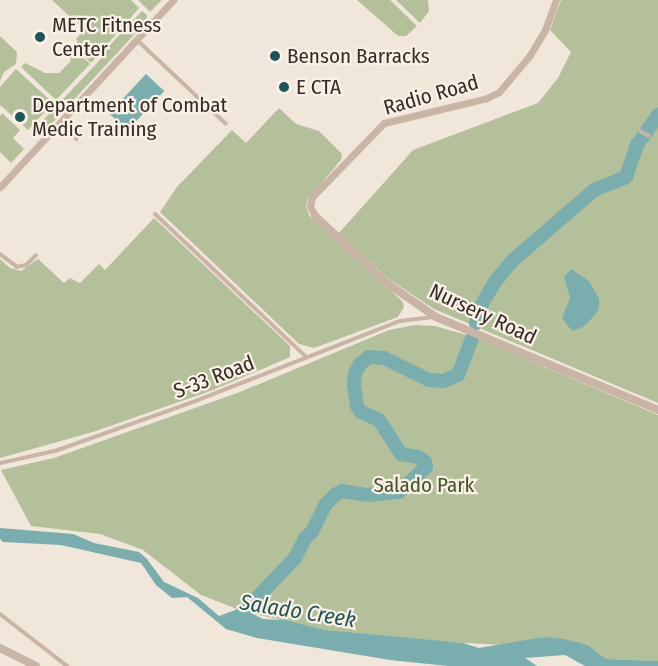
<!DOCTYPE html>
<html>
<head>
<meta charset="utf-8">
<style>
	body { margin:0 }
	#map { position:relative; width:658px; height:666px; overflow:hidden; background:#f1e6da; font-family:"Fira Sans Condensed",sans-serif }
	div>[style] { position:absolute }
	.green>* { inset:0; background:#b4c09a }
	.water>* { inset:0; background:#79adae; transform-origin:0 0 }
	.river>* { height:14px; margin:-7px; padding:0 7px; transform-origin:7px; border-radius:7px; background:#79adae }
	.service>* { height:4px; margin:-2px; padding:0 2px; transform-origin:2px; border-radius:2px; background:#c9b5a6 }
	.minor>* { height:7px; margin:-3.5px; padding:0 3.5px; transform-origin:3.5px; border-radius:3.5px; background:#c9b5a6 }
	.tertiary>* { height:8px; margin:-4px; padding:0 4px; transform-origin:4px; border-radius:4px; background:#c9b5a6 }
	.dots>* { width:16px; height:16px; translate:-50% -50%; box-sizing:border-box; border:3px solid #f9f0e6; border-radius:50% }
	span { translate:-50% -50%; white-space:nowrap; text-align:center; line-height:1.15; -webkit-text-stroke:4.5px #f9f0e6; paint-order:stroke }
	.poi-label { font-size:21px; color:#352b27 }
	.left { translate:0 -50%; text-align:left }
	.street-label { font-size:21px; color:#352b27 }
	.park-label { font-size:21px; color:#45532b }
	.water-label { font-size:22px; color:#1d5456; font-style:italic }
</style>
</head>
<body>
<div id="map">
	<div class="green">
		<div style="clip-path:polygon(52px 0,131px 0,139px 8px,91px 63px,74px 46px,78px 41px,76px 39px,86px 27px,82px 24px,80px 26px)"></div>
		<div style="clip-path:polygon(138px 0,162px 0,150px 12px)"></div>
		<div style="clip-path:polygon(357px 0,390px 0,417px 26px,406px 36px,398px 36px)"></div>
		<div style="clip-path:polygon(396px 0,428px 0,429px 11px,420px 23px)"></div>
		<div style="clip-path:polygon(561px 0,658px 0,658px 403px,434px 309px,390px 280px,339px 233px,413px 150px,538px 103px,558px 78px,571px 52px,550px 30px)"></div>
		<div style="clip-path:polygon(142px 11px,147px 15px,146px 22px,41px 135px,34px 137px,31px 133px,99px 61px,108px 47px,112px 50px,109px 46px)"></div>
		<div style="clip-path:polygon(0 36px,17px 52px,16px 64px,4px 72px,0 81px)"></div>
		<div style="clip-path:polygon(73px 48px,90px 64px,56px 100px,21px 67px,25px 63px,45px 73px,59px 73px,70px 62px)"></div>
		<div style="clip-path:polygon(16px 69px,53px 103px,28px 130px,0 105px,0 87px)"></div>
		<div style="clip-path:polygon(279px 108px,296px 124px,319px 131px,342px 154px,341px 160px,308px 199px,306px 207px,310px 217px,402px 301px,404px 307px,398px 317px,314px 348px,299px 344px,160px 212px,177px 187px,232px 130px,246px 143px)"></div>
		<div style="clip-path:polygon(2px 113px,20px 130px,13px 138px,24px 149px,11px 163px,0 152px,0 116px)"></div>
		<div style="clip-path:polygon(154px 218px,290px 346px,290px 357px,213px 390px,93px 432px,0 458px,0 259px,10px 268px,21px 271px,38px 259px,64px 283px,70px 278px,80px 283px,99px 264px,105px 270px)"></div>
		<div style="clip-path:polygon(415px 325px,435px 326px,474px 337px,658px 415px,658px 661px,606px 659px,588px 645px,544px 637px,502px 645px,413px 640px,325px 630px,242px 611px,201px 595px,143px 550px,100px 534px,31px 526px,1px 470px,54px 458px,240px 392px,389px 330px)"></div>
	</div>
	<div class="water">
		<div style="left:146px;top:74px;width:25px;height:54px;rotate:43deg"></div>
		<div style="clip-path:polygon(571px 269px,589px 281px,599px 299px,599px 309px,594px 316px,583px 327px,572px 331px,562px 318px,570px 298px,564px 277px)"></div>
		<div style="clip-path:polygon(0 528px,73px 534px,94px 543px,139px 552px,147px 559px,164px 582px,198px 598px,219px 616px,241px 608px,263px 619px,284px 620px,325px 630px,463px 643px,479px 648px,544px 637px,564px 639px,588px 645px,606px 659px,658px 661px,658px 666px,585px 666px,565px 655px,525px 658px,537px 666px,448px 666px,390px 660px,257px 638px,226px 629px,187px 597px,172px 598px,156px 585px,141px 563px,61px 545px,3px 542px,0 539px)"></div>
	</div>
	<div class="river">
		<div style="left:476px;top:323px;width:12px;rotate:-81deg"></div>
		<div style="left:478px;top:311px;width:34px;rotate:-60deg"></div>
		<div style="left:495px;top:282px;width:26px;rotate:-51deg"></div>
		<div style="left:511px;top:262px;width:110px;rotate:-40.9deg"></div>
		<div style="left:594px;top:190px;width:35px;rotate:-22deg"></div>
		<div style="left:626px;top:177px;width:34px;rotate:-71deg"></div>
		<div style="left:637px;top:145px;width:37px;rotate:-55deg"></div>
		<div style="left:233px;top:623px;width:90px;rotate:-46.4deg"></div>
		<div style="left:295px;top:558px;width:22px;rotate:-63deg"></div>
		<div style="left:305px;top:538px;width:9px;rotate:-41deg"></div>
		<div style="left:312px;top:532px;width:30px;rotate:-64deg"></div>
		<div style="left:325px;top:505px;width:14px;rotate:-45deg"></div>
		<div style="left:335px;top:495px;width:8px;rotate:-30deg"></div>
		<div style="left:342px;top:491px;width:26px;rotate:9deg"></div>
		<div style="left:368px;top:495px;width:31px;rotate:-6deg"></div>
		<div style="left:399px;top:492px;width:37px;rotate:-43deg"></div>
		<div style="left:426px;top:467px;width:5px;rotate:-101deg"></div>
		<div style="left:425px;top:462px;width:9px;rotate:-144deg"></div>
		<div style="left:418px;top:457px;width:17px;rotate:-170deg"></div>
		<div style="left:401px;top:454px;width:40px;rotate:-122.9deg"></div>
		<div style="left:379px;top:420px;width:20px;rotate:-156deg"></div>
		<div style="left:361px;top:412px;width:7px;rotate:-124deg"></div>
		<div style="left:357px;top:406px;width:21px;rotate:-98deg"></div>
		<div style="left:354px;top:385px;width:12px;rotate:-85deg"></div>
		<div style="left:355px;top:373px;width:10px;rotate:-61deg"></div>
		<div style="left:360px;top:364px;width:11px;rotate:-38deg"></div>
		<div style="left:369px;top:357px;width:15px;rotate:4deg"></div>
		<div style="left:384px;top:358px;width:50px;rotate:26.1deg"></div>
		<div style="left:429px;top:380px;width:14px;rotate:4deg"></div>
		<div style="left:443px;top:381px;width:16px;rotate:-22deg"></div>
		<div style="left:458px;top:375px;width:39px;rotate:-69deg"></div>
	</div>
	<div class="service">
		<div style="left:137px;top:40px;width:122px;rotate:43.3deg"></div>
		<div style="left:59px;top:124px;width:23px;rotate:41deg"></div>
		<div style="left:640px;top:131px;width:10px;rotate:29deg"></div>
		<div style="left:155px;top:214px;width:208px;rotate:43.4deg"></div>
		<div style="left:0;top:254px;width:21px;rotate:37deg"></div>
		<div style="left:17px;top:267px;width:9px;rotate:-13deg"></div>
		<div style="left:26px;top:265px;width:14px;rotate:-45deg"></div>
		<div style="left:0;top:463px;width:56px;rotate:-12.3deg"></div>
		<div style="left:55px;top:451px;width:152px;rotate:-19.6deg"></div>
		<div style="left:198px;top:400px;width:217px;rotate:-21.4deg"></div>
		<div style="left:400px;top:321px;width:33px;rotate:-7deg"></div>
		<div style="left:0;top:614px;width:85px;rotate:37.8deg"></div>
	</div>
	<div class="minor">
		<div style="left:0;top:187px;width:255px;rotate:-47.2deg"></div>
		<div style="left:315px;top:216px;width:11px;rotate:-117deg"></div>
		<div style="left:310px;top:206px;width:9px;rotate:-77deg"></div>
		<div style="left:312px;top:197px;width:103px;rotate:-45.8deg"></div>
		<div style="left:384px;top:123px;width:106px;rotate:-13.6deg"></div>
		<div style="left:487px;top:98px;width:13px;rotate:-27deg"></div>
		<div style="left:499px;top:92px;width:48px;rotate:-50deg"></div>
		<div style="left:530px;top:55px;width:29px;rotate:-59deg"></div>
		<div style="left:545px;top:30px;width:32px;rotate:-70deg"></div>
	</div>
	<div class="tertiary">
		<div style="left:315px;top:216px;width:100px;rotate:43deg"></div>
		<div style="left:388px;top:284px;width:58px;rotate:34.5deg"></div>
		<div style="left:436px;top:317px;width:241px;rotate:22.7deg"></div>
		<div style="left:0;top:648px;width:40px;rotate:26.6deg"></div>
	</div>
	<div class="dots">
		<div style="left:40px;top:37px;background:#1d5456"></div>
		<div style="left:275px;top:56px;background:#1d5456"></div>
		<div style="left:284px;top:87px;background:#1d5456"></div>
		<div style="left:20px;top:117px;background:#1d5456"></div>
	</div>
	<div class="poi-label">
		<span class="left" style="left:52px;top:37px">METC Fitness<br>Center</span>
		<span class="left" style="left:287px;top:56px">Benson Barracks</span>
		<span class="left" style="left:296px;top:87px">E CTA</span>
		<span class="left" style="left:32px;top:117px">Department of Combat<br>Medic Training</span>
	</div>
	<div class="street-label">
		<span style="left:431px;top:95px;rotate:-16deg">Radio Road</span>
		<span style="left:483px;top:314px;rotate:25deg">Nursery Road</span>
		<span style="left:214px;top:377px;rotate:-21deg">S-33 Road</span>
	</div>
	<div class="park-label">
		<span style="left:424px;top:485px">Salado Park</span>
	</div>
	<div class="water-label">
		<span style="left:298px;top:611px;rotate:9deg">Salado Creek</span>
	</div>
</div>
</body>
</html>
